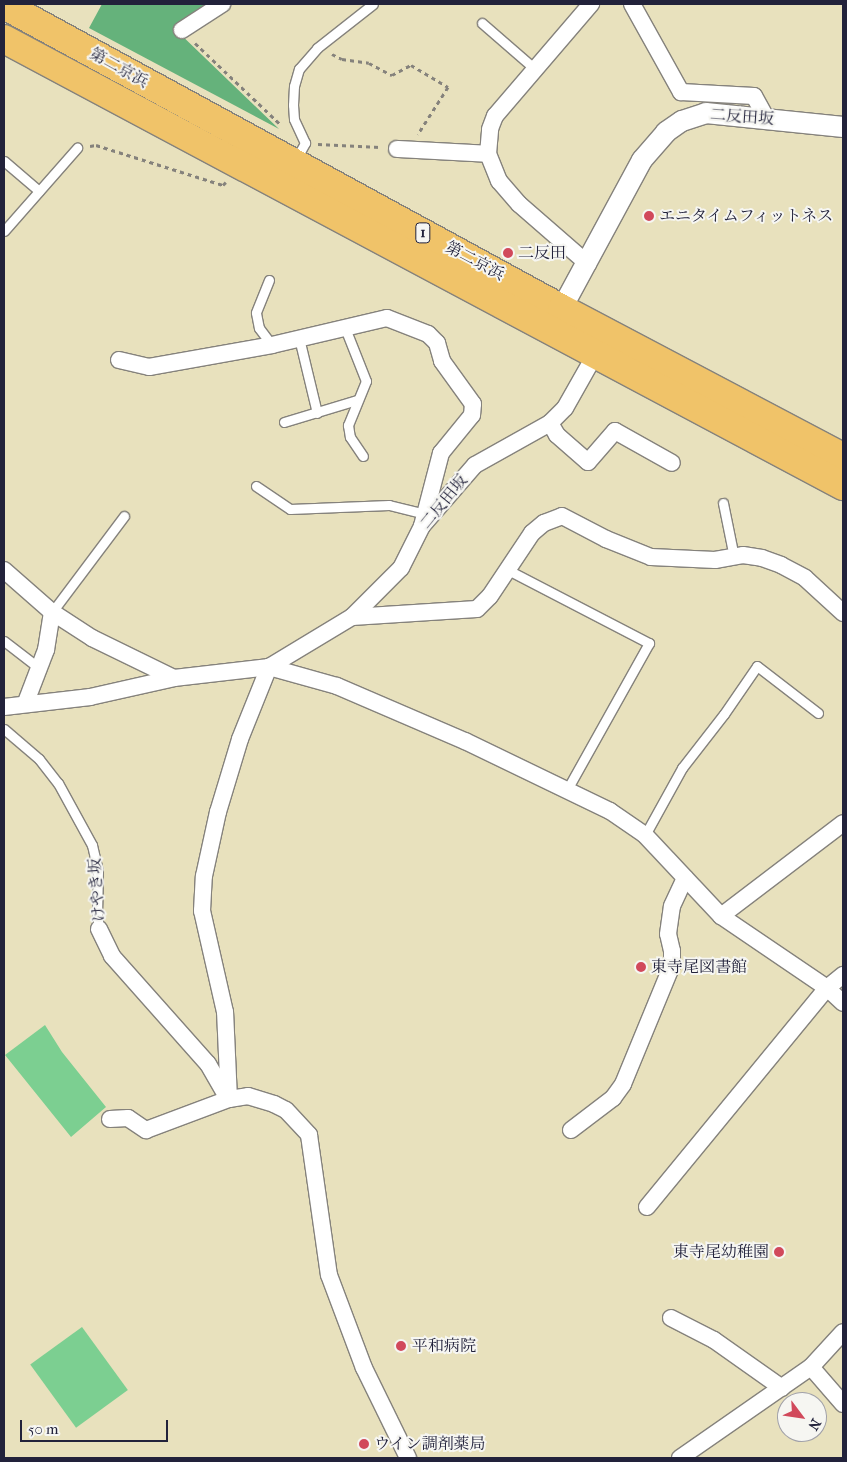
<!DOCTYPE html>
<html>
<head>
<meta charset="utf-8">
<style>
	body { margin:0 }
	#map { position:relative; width:847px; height:1462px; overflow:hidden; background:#e8e1bd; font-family:"IM FELL French Canon","Noto Serif JP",serif }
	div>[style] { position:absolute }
	.green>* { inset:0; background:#7ccf91; transform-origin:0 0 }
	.forest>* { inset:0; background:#65b27b }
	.path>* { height:3px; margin-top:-1.5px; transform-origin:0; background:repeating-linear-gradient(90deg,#85827c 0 4px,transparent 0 8px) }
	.roads { filter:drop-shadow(1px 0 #85827c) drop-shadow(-1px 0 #85827c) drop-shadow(0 1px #85827c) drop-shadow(0 -1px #85827c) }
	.service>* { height:9px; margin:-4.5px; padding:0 4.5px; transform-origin:4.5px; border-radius:4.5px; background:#fff }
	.minor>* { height:16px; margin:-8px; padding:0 8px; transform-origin:8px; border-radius:8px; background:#fff }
	.tertiary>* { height:20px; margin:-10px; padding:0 10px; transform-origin:10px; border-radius:10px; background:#fff }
	.trunk>* { height:28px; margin:-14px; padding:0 14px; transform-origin:14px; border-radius:14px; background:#f0c369 }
	.dots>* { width:14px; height:14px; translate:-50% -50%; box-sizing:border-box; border:2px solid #f6f6f2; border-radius:50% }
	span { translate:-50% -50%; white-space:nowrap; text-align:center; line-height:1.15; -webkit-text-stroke:4px #f6f6f2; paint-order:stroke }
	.shield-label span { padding:1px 4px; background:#f6f6f2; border:1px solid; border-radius:4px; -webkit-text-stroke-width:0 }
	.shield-label { font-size:15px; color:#22223b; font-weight:700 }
	.street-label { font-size:16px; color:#22223b }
	.poi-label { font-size:16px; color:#22223b }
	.left { translate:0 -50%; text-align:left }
	.right { translate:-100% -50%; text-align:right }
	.frame { position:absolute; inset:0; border:5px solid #22223b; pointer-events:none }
	.north { position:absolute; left:777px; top:1392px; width:50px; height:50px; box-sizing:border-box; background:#f6f6f2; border:1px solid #a1a1a9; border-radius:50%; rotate:121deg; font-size:14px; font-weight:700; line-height:20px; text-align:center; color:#22223b }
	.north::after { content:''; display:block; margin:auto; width:18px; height:22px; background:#d1495b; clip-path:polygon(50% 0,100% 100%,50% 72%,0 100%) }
	.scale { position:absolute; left:20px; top:1420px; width:148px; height:22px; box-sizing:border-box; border:2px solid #22223b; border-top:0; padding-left:6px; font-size:15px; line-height:18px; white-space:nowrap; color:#22223b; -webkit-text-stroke:4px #f6f6f2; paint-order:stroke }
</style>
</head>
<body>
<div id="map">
	<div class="green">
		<div style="clip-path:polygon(45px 1025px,62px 1052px,106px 1107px,71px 1137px,5px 1055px)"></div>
		<div style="left:82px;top:1327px;width:78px;height:64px;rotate:54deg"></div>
	</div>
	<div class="forest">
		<div style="clip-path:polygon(102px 4px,212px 4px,175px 29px,279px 129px,89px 28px)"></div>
	</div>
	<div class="path">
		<div style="left:195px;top:43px;width:119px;rotate:43.6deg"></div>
		<div style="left:332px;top:54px;width:11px;rotate:27deg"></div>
		<div style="left:342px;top:59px;width:27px;rotate:8deg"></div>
		<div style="left:369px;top:63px;width:26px;rotate:28deg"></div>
		<div style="left:392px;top:75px;width:21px;rotate:-28deg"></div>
		<div style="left:411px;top:65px;width:43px;rotate:30.7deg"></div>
		<div style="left:448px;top:87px;width:56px;rotate:122.6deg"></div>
		<div style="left:318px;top:144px;width:62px;rotate:2.8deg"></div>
		<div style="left:90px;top:146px;width:6px;rotate:-9deg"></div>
		<div style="left:96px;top:145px;width:133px;rotate:17.5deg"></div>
		<div style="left:223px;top:185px;width:4px;rotate:-45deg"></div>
	</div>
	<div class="roads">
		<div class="service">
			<div style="left:482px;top:23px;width:70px;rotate:41deg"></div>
			<div style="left:4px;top:161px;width:46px;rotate:40.6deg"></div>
			<div style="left:295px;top:161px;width:21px;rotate:-61deg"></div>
			<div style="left:305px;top:143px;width:26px;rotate:-115deg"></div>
			<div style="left:294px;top:119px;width:14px;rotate:-94deg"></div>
			<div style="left:293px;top:105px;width:19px;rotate:-87deg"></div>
			<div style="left:294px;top:86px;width:18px;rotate:-74deg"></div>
			<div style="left:299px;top:69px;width:28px;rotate:-49deg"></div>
			<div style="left:317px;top:48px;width:71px;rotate:-38.2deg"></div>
			<div style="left:4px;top:231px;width:111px;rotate:-48.7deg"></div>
			<div style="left:269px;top:280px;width:35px;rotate:112deg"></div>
			<div style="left:256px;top:313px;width:15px;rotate:79deg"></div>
			<div style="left:259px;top:328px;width:21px;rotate:53deg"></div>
			<div style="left:345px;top:328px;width:57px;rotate:68.4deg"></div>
			<div style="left:366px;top:381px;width:48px;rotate:112.2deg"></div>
			<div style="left:348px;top:425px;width:12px;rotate:81deg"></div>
			<div style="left:350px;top:437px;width:23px;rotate:56deg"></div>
			<div style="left:299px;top:338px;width:77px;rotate:76.5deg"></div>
			<div style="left:284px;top:422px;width:76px;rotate:-16.8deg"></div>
			<div style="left:256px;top:486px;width:41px;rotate:34.1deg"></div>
			<div style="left:290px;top:509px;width:99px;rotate:-2.3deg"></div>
			<div style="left:389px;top:505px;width:37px;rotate:14deg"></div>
			<div style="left:723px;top:503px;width:55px;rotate:78.5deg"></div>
			<div style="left:508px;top:570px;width:159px;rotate:27.4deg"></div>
			<div style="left:649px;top:643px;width:168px;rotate:119.2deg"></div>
			<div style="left:52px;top:612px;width:120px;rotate:-53.1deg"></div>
			<div style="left:4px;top:641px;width:44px;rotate:37.6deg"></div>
			<div style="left:4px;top:729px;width:46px;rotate:40.6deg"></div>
			<div style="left:39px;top:759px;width:31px;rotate:52deg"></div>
			<div style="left:58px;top:783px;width:71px;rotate:61.3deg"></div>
			<div style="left:92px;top:845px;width:27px;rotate:77deg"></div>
			<div style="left:98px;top:871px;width:43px;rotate:91.3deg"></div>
			<div style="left:97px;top:914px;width:15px;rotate:82deg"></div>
			<div style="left:645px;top:835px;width:77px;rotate:-61.1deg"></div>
			<div style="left:682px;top:768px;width:68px;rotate:-52.1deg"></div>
			<div style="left:724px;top:714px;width:58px;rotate:-55.5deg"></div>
			<div style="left:757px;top:666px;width:77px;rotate:37.6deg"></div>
		</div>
		<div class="minor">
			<div style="left:632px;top:4px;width:101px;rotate:60.9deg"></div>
			<div style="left:681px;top:92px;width:73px;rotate:3.1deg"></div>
			<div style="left:754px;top:96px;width:25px;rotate:61deg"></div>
			<div style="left:182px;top:30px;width:48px;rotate:-33deg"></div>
			<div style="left:397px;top:149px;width:91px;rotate:3.1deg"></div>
			<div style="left:588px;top:264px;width:91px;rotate:-139deg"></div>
			<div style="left:519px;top:204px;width:30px;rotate:-131deg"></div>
			<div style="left:499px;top:181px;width:29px;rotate:-112deg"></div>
			<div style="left:488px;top:154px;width:25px;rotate:-85deg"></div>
			<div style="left:490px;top:129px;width:14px;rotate:-69deg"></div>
			<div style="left:495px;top:116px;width:148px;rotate:-49.4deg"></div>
			<div style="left:119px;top:360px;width:31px;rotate:13deg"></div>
			<div style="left:149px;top:367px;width:125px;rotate:-10.1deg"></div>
			<div style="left:272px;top:345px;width:118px;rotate:-13.2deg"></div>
			<div style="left:387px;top:318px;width:44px;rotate:21.3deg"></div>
			<div style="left:428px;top:334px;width:13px;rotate:45deg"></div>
			<div style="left:437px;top:343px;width:19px;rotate:74deg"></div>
			<div style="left:442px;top:361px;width:53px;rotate:54.2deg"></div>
			<div style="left:473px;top:404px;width:11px;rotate:95deg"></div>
			<div style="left:472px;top:415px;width:49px;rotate:129.2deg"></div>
			<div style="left:441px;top:453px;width:75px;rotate:104.6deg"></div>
			<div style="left:550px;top:423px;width:14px;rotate:60deg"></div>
			<div style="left:557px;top:435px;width:41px;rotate:41.1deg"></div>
			<div style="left:588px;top:462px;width:41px;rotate:-48.9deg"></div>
			<div style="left:615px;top:431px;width:65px;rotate:29.3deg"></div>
			<div style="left:4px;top:570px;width:64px;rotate:41.2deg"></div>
			<div style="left:52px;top:612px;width:48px;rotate:33deg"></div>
			<div style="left:92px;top:638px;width:91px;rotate:26deg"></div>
			<div style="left:352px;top:617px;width:125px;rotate:-3.7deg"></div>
			<div style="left:477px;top:609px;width:18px;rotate:-45deg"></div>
			<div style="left:490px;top:596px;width:76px;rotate:-56.3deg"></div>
			<div style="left:532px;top:533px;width:16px;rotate:-40deg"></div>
			<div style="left:544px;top:523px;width:19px;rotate:-21deg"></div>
			<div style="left:562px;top:516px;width:50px;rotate:27.6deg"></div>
			<div style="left:606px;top:539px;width:48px;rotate:21.8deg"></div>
			<div style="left:651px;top:557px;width:64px;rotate:2.7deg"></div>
			<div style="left:715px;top:560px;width:28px;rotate:-10deg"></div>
			<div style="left:743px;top:555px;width:19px;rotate:9deg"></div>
			<div style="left:762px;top:558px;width:20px;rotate:20deg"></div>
			<div style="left:781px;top:565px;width:27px;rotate:28deg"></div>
			<div style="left:805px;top:578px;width:52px;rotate:42.6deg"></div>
			<div style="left:269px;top:667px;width:97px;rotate:-31.1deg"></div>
			<div style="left:352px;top:617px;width:69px;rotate:-45deg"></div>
			<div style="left:401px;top:568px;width:47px;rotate:-63.4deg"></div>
			<div style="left:422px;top:526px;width:81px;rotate:-49deg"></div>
			<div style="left:475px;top:465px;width:86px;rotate:-29.2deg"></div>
			<div style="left:550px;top:423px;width:21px;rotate:-45deg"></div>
			<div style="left:565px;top:408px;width:61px;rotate:-60.5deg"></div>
			<div style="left:26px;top:702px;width:56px;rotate:-69deg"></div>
			<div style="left:46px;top:650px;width:38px;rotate:-81deg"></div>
			<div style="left:4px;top:707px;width:87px;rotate:-6.6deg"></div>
			<div style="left:90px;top:697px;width:86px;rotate:-12.7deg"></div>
			<div style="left:174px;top:678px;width:96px;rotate:-6.6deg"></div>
			<div style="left:269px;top:667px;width:71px;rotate:15.6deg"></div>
			<div style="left:337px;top:686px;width:139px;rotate:23.3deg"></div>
			<div style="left:465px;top:741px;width:161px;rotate:25.8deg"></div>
			<div style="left:610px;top:811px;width:42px;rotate:34.4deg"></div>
			<div style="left:645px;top:835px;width:111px;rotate:46.8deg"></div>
			<div style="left:721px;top:916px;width:128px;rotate:34.2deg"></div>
			<div style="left:827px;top:988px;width:22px;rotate:43deg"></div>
			<div style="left:721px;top:916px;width:153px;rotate:-37.3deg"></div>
			<div style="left:99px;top:929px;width:30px;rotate:64deg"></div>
			<div style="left:112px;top:956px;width:144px;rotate:48.4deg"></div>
			<div style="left:208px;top:1064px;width:38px;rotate:60deg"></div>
			<div style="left:229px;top:1099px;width:87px;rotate:-92.6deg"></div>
			<div style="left:225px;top:1012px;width:104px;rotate:-102.8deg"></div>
			<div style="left:202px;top:911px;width:35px;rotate:-87deg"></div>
			<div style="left:204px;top:876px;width:66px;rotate:-77.7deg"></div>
			<div style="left:218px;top:812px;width:76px;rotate:-73.2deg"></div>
			<div style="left:240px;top:739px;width:78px;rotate:-68.1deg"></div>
			<div style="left:110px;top:1119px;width:18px;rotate:-3deg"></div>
			<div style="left:128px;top:1118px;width:22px;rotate:34deg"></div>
			<div style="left:146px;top:1130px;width:89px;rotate:-20.5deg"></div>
			<div style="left:229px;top:1099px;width:19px;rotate:-9deg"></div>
			<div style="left:248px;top:1096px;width:27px;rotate:17deg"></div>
			<div style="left:274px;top:1104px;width:13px;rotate:27deg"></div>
			<div style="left:286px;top:1110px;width:34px;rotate:47deg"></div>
			<div style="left:309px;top:1135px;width:141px;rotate:81.9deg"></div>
			<div style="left:329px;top:1275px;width:99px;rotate:69.4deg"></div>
			<div style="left:364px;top:1368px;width:100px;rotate:63.9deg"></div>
			<div style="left:571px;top:1130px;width:53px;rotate:-37.3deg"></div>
			<div style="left:613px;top:1098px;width:17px;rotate:-54deg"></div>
			<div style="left:623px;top:1084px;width:129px;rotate:-67.6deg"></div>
			<div style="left:672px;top:965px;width:14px;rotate:-90deg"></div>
			<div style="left:672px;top:951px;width:17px;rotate:-103deg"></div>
			<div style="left:668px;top:934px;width:28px;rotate:-82deg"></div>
			<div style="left:672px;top:906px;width:31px;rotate:-65deg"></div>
			<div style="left:647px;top:1207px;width:283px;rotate:-50.6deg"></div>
			<div style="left:827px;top:988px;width:21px;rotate:-39deg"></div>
			<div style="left:671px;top:1318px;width:48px;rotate:27.1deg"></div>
			<div style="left:714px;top:1340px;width:83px;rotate:35.2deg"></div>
			<div style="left:811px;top:1367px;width:49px;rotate:49.1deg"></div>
			<div style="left:680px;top:1458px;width:160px;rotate:-34.8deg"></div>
			<div style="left:811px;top:1367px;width:47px;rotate:-47.6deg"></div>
		</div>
		<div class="tertiary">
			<div style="left:555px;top:321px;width:183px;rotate:-61.6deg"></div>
			<div style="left:642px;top:160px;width:37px;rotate:-49deg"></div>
			<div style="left:666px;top:132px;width:19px;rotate:-35deg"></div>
			<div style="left:682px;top:121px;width:25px;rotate:-18deg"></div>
			<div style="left:706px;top:113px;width:138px;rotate:5.8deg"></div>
		</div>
		<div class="trunk">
			<div style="left:4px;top:5px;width:635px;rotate:28.58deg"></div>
			<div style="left:562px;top:309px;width:318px;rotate:27.8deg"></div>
			<div style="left:4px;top:39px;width:951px;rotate:28.05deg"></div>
		</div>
	</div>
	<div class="dots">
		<div style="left:649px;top:216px;background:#d1495b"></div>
		<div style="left:508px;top:253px;background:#d1495b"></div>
		<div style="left:641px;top:967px;background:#d1495b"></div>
		<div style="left:779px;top:1252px;background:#d1495b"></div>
		<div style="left:401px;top:1346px;background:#d1495b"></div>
		<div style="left:364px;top:1444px;background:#d1495b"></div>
	</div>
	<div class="shield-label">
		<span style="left:423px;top:233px">1</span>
	</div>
	<div class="street-label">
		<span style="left:119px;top:68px;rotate:29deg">第二京浜</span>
		<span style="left:742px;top:117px;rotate:4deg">二反田坂</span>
		<span style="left:475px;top:261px;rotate:28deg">第二京浜</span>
		<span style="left:444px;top:502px;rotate:-51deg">二反田坂</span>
		<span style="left:97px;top:890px;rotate:-94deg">けやき坂</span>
	</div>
	<div class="poi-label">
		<span class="left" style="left:659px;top:216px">エニタイムフィットネス</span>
		<span class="left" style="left:518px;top:253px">二反田</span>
		<span class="left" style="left:651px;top:967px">東寺尾図書館</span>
		<span class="right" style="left:769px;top:1252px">東寺尾幼稚園</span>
		<span class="left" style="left:412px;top:1346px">平和病院</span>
		<span class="left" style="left:374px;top:1444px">ウイン調剤薬局</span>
	</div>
	<div class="frame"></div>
	<div class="north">N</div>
	<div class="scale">50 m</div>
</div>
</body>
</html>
